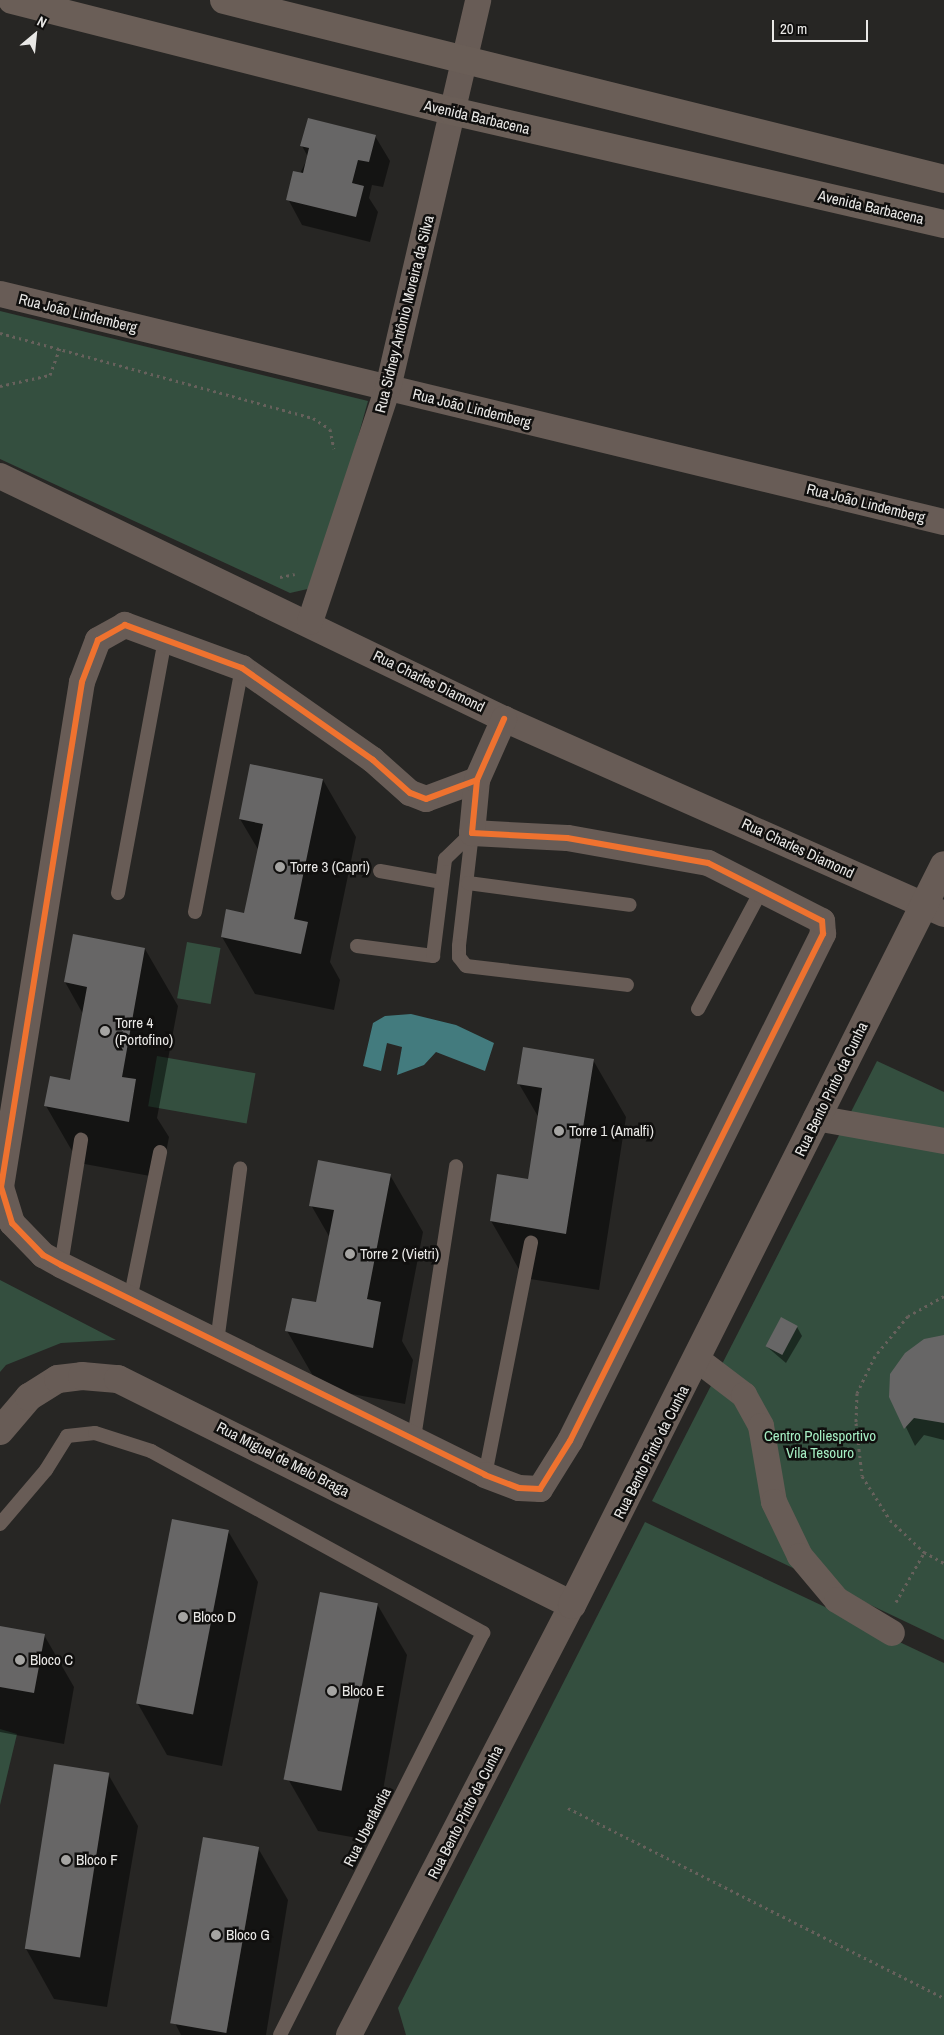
<!DOCTYPE html>
<html>
<head>
<meta charset="utf-8">
<style>
	body { margin:0 }
	#map { position:relative; width:944px; height:2035px; overflow:hidden; background:#272624; font-family:"Archivo Narrow",sans-serif }
	div>[style] { position:absolute }
	.green>* { inset:0; background:#344f3f; transform-origin:0 0 }
	.water>* { inset:0; background:#437b7e }
	.shadow>* { inset:0; background:#0007 }
	.building>* { inset:0; background:#676666; transform-origin:0 0 }
	.path>* { height:3px; margin-top:-1.5px; transform-origin:0; background:repeating-linear-gradient(90deg,#67615c 0 2.5px,transparent 0 6.5px) }
	.service>* { height:14px; margin:-7px; padding:0 7px; transform-origin:7px; border-radius:7px; background:#685c56 }
	.minor>* { height:26px; margin:-13px; padding:0 13px; transform-origin:13px; border-radius:13px; background:#685c56 }
	.tertiary>* { height:28px; margin:-14px; padding:0 14px; transform-origin:14px; border-radius:14px; background:#685c56 }
	.secondary>* { height:28px; margin:-14px; padding:0 14px; transform-origin:14px; border-radius:14px; background:#6a5e57 }
	.cycleway>* { height:6px; margin:-3px; padding:0 3px; transform-origin:3px; border-radius:3px; background:#ef722f }
	.dots>* { width:14px; height:14px; translate:-50% -50%; box-sizing:border-box; border:2px solid #100f0e; border-radius:50% }
	span { translate:-50% -50%; white-space:nowrap; text-align:center; line-height:1.15; -webkit-text-stroke:5px #100f0e; paint-order:stroke }
	.street-label { font-size:15px; color:#e9e8e6 }
	.poi-label { font-size:15px; color:#e9e8e6 }
	.left { translate:0 -50%; text-align:left }
	.park-label { font-size:15px; color:#a5eec3 }
	.north { position:absolute; left:10px; top:10px; width:50px; height:50px; -webkit-text-stroke:4px #100f0e; paint-order:stroke; rotate:28deg; font-size:14px; font-weight:700; line-height:20px; text-align:center; color:#e9e8e6 }
	.north::after { content:''; display:block; margin:auto; width:18px; height:22px; background:#e9e8e6; clip-path:polygon(50% 0,100% 100%,50% 72%,0 100%) }
	.scale { position:absolute; left:772px; top:20px; width:96px; height:22px; box-sizing:border-box; border:2px solid #e9e8e6; border-top:0; padding-left:6px; font-size:15px; line-height:18px; white-space:nowrap; color:#e9e8e6; -webkit-text-stroke:4px #100f0e; paint-order:stroke }
</style>
</head>
<body>
<div id="map">
	<div class="green">
		<div style="clip-path:polygon(0 311px,368px 401px,323px 563px,312px 588px,290px 593px,0 459px)"></div>
		<div style="left:187px;top:942px;width:34px;height:57px;rotate:10deg"></div>
		<div style="left:157px;top:1056px;width:100px;height:51px;rotate:10deg"></div>
		<div style="clip-path:polygon(877px 1061px,944px 1092px,944px 1640px,652px 1501px)"></div>
		<div style="clip-path:polygon(0 1280px,116px 1340px,61px 1343px,6px 1365px,0 1372px)"></div>
		<div style="clip-path:polygon(645px 1522px,944px 1663px,944px 2035px,406px 2035px,398px 2008px)"></div>
		<div style="clip-path:polygon(0 1729px,17px 1734px,0 1805px)"></div>
	</div>
	<div class="water">
		<div style="clip-path:polygon(411px 1014px,456px 1025px,494px 1043px,485px 1071px,436px 1052px,424px 1065px,397px 1075px,402px 1047px,387px 1043px,381px 1071px,363px 1066px,373px 1023px,385px 1016px)"></div>
	</div>
	<div class="shadow">
		<div style="clip-path:polygon(375px 136px,390px 161px,383px 187px,372px 185px,369px 198px,378px 212px,370px 242px,302px 225px,288px 199px,308px 157px,302px 146px)"></div>
		<div style="clip-path:polygon(323px 780px,356px 837px,330px 962px,340px 980px,334px 1010px,255px 994px,222px 937px,245px 915px,259px 851px,240px 819px)"></div>
		<div style="clip-path:polygon(145px 949px,178px 1006px,157px 1118px,169px 1137px,161px 1178px,79px 1163px,46px 1106px,71px 1081px,83px 1014px,65px 982px)"></div>
		<div style="clip-path:polygon(593px 1060px,626px 1117px,599px 1290px,524px 1278px,491px 1221px,529px 1181px,539px 1118px,519px 1084px)"></div>
		<div style="clip-path:polygon(390px 1175px,423px 1232px,402px 1341px,413px 1360px,405px 1404px,320px 1388px,287px 1331px,317px 1304px,330px 1238px,311px 1205px)"></div>
		<div style="clip-path:polygon(797px 1327px,802px 1336px,786px 1363px,766px 1346px)"></div>
		<div style="clip-path:polygon(944px 1338px,944px 1440px,924px 1435px,915px 1446px,891px 1396px)"></div>
		<div style="clip-path:polygon(228px 1531px,258px 1582px,222px 1766px,167px 1755px,138px 1704px)"></div>
		<div style="clip-path:polygon(377px 1604px,407px 1655px,374px 1841px,318px 1831px,288px 1779px)"></div>
		<div style="clip-path:polygon(0 1627px,44px 1635px,74px 1687px,64px 1744px,0 1732px)"></div>
		<div style="clip-path:polygon(108px 1774px,138px 1826px,107px 2007px,54px 1999px,25px 1947px)"></div>
		<div style="clip-path:polygon(258px 1848px,288px 1900px,266px 2035px,181px 2035px,175px 2023px)"></div>
	</div>
	<div class="building">
		<div style="clip-path:polygon(308px 118px,376px 135px,369px 162px,358px 160px,352px 183px,364px 186px,356px 217px,286px 200px,293px 171px,303px 173px,309px 148px,300px 146px)"></div>
		<div style="clip-path:polygon(250px 764px,323px 779px,294px 919px,308px 922px,301px 954px,221px 937px,226px 909px,244px 913px,263px 824px,239px 819px)"></div>
		<div style="clip-path:polygon(73px 934px,145px 948px,122px 1077px,136px 1079px,129px 1122px,44px 1106px,50px 1076px,70px 1080px,87px 987px,64px 982px)"></div>
		<div style="clip-path:polygon(523px 1047px,594px 1059px,566px 1234px,490px 1221px,497px 1174px,528px 1179px,542px 1088px,517px 1084px)"></div>
		<div style="clip-path:polygon(318px 1160px,391px 1174px,367px 1299px,381px 1302px,373px 1348px,285px 1331px,292px 1298px,316px 1302px,334px 1210px,309px 1206px)"></div>
		<div style="left:781px;top:1317px;width:19px;height:33px;rotate:28deg"></div>
		<div style="clip-path:polygon(944px 1335px,944px 1423px,914px 1418px,904px 1429px,889px 1397px,890px 1374px,905px 1353px,924px 1339px)"></div>
		<div style="left:172px;top:1519px;width:58px;height:188px;rotate:11deg"></div>
		<div style="left:320px;top:1592px;width:59px;height:191px;rotate:11deg"></div>
		<div style="clip-path:polygon(0 1626px,45px 1634px,34px 1693px,0 1687px)"></div>
		<div style="left:54px;top:1764px;width:56px;height:187px;rotate:9deg"></div>
		<div style="left:203px;top:1837px;width:57px;height:189px;rotate:10deg"></div>
	</div>
	<div class="path">
		<div style="left:0;top:333px;width:324px;rotate:15.2deg"></div>
		<div style="left:313px;top:418px;width:20px;rotate:33deg"></div>
		<div style="left:330px;top:429px;width:20px;rotate:79deg"></div>
		<div style="left:0;top:386px;width:51px;rotate:-12.4deg"></div>
		<div style="left:50px;top:375px;width:29px;rotate:-70deg"></div>
		<div style="left:280px;top:577px;width:15px;rotate:-11deg"></div>
		<div style="left:944px;top:1296px;width:41px;rotate:150.9deg"></div>
		<div style="left:908px;top:1316px;width:52px;rotate:129.5deg"></div>
		<div style="left:875px;top:1356px;width:41px;rotate:115.9deg"></div>
		<div style="left:857px;top:1393px;width:30px;rotate:92deg"></div>
		<div style="left:856px;top:1423px;width:53px;rotate:83.5deg"></div>
		<div style="left:862px;top:1476px;width:52px;rotate:57.5deg"></div>
		<div style="left:890px;top:1520px;width:47px;rotate:43.3deg"></div>
		<div style="left:924px;top:1552px;width:23px;rotate:29deg"></div>
		<div style="left:896px;top:1602px;width:56px;rotate:-60.3deg"></div>
		<div style="left:568px;top:1808px;width:421px;rotate:26.8deg"></div>
	</div>
	<div class="service">
		<div style="left:472px;top:833px;width:114px;rotate:96.6deg"></div>
		<div style="left:459px;top:946px;width:11px;rotate:90deg"></div>
		<div style="left:459px;top:957px;width:11px;rotate:52deg"></div>
		<div style="left:466px;top:966px;width:162px;rotate:6.7deg"></div>
		<div style="left:380px;top:871px;width:63px;rotate:10.1deg"></div>
		<div style="left:468px;top:883px;width:163px;rotate:7.7deg"></div>
		<div style="left:118px;top:893px;width:258px;rotate:-79.5deg"></div>
		<div style="left:195px;top:912px;width:248px;rotate:-79.1deg"></div>
		<div style="left:357px;top:946px;width:77px;rotate:7.5deg"></div>
		<div style="left:433px;top:956px;width:98px;rotate:-82.9deg"></div>
		<div style="left:445px;top:859px;width:37px;rotate:-44deg"></div>
		<div style="left:698px;top:1009px;width:136px;rotate:-61.9deg"></div>
		<div style="left:61px;top:1265px;width:127px;rotate:-80.9deg"></div>
		<div style="left:130px;top:1300px;width:151px;rotate:-78.5deg"></div>
		<div style="left:217px;top:1342px;width:175px;rotate:-82.4deg"></div>
		<div style="left:414px;top:1438px;width:275px;rotate:-81.2deg"></div>
		<div style="left:485px;top:1475px;width:237px;rotate:-78.8deg"></div>
		<div style="left:0;top:1524px;width:71px;rotate:-49.6deg"></div>
		<div style="left:46px;top:1470px;width:40px;rotate:-58deg"></div>
		<div style="left:67px;top:1436px;width:28px;rotate:-6deg"></div>
		<div style="left:95px;top:1433px;width:59px;rotate:17.8deg"></div>
		<div style="left:151px;top:1451px;width:379px;rotate:28.7deg"></div>
		<div style="left:483px;top:1633px;width:450px;rotate:116.8deg"></div>
	</div>
	<div class="minor">
		<div style="left:0;top:294px;width:971px;rotate:13.58deg"></div>
		<div style="left:0;top:476px;width:560px;rotate:25.74deg"></div>
		<div style="left:504px;top:719px;width:481px;rotate:23.9deg"></div>
		<div style="left:310px;top:622px;width:247px;rotate:-71.6deg"></div>
		<div style="left:388px;top:388px;width:398px;rotate:-76.9deg"></div>
		<div style="left:477px;top:780px;width:54px;rotate:159.6deg"></div>
		<div style="left:426px;top:799px;width:17px;rotate:-159deg"></div>
		<div style="left:410px;top:793px;width:50px;rotate:-138.3deg"></div>
		<div style="left:373px;top:760px;width:160px;rotate:-144.9deg"></div>
		<div style="left:242px;top:668px;width:125px;rotate:-159.8deg"></div>
		<div style="left:125px;top:625px;width:31px;rotate:151deg"></div>
		<div style="left:98px;top:640px;width:45px;rotate:110.9deg"></div>
		<div style="left:82px;top:682px;width:511px;rotate:99.11deg"></div>
		<div style="left:1px;top:1187px;width:38px;rotate:73deg"></div>
		<div style="left:12px;top:1223px;width:45px;rotate:45.9deg"></div>
		<div style="left:43px;top:1255px;width:21px;rotate:29deg"></div>
		<div style="left:61px;top:1265px;width:473px;rotate:26.3deg"></div>
		<div style="left:485px;top:1475px;width:36px;rotate:21deg"></div>
		<div style="left:519px;top:1488px;width:21px;rotate:3deg"></div>
		<div style="left:540px;top:1489px;width:57px;rotate:-58deg"></div>
		<div style="left:570px;top:1441px;width:567px;rotate:-63.48deg"></div>
		<div style="left:823px;top:934px;width:13px;rotate:-94deg"></div>
		<div style="left:822px;top:921px;width:128px;rotate:-153deg"></div>
		<div style="left:708px;top:863px;width:143px;rotate:-169.9deg"></div>
		<div style="left:567px;top:838px;width:95px;rotate:-177deg"></div>
		<div style="left:472px;top:833px;width:53px;rotate:-84.6deg"></div>
		<div style="left:477px;top:780px;width:67px;rotate:-66.1deg"></div>
		<div style="left:816px;top:1118px;width:130px;rotate:10.2deg"></div>
		<div style="left:698px;top:1360px;width:58px;rotate:37.3deg"></div>
		<div style="left:744px;top:1395px;width:35px;rotate:61deg"></div>
		<div style="left:761px;top:1426px;width:77px;rotate:80.3deg"></div>
		<div style="left:774px;top:1502px;width:60px;rotate:64.3deg"></div>
		<div style="left:800px;top:1556px;width:57px;rotate:49.9deg"></div>
		<div style="left:837px;top:1600px;width:64px;rotate:31deg"></div>
		<div style="left:349px;top:2035px;width:484px;rotate:-62.6deg"></div>
	</div>
	<div class="tertiary">
		<div style="left:0;top:1431px;width:45px;rotate:-49.5deg"></div>
		<div style="left:29px;top:1397px;width:34px;rotate:-32deg"></div>
		<div style="left:58px;top:1379px;width:24px;rotate:-7deg"></div>
		<div style="left:82px;top:1376px;width:36px;rotate:5deg"></div>
		<div style="left:118px;top:1379px;width:507px;rotate:26.46deg"></div>
		<div style="left:572px;top:1605px;width:828px;rotate:-63.31deg"></div>
	</div>
	<div class="secondary">
		<div style="left:12px;top:0;width:454px;rotate:14.2deg"></div>
		<div style="left:452px;top:111px;width:505px;rotate:12.94deg"></div>
		<div style="left:224px;top:0;width:742px;rotate:13.96deg"></div>
	</div>
	<div class="cycleway">
		<div style="left:477px;top:780px;width:54px;rotate:159.6deg"></div>
		<div style="left:426px;top:799px;width:17px;rotate:-159deg"></div>
		<div style="left:410px;top:793px;width:50px;rotate:-138.3deg"></div>
		<div style="left:373px;top:760px;width:160px;rotate:-144.9deg"></div>
		<div style="left:242px;top:668px;width:125px;rotate:-159.8deg"></div>
		<div style="left:125px;top:625px;width:31px;rotate:151deg"></div>
		<div style="left:98px;top:640px;width:45px;rotate:110.9deg"></div>
		<div style="left:82px;top:682px;width:511px;rotate:99.11deg"></div>
		<div style="left:1px;top:1187px;width:38px;rotate:73deg"></div>
		<div style="left:12px;top:1223px;width:45px;rotate:45.9deg"></div>
		<div style="left:43px;top:1255px;width:21px;rotate:29deg"></div>
		<div style="left:61px;top:1265px;width:473px;rotate:26.3deg"></div>
		<div style="left:485px;top:1475px;width:36px;rotate:21deg"></div>
		<div style="left:519px;top:1488px;width:21px;rotate:3deg"></div>
		<div style="left:540px;top:1489px;width:57px;rotate:-58deg"></div>
		<div style="left:570px;top:1441px;width:567px;rotate:-63.48deg"></div>
		<div style="left:823px;top:934px;width:13px;rotate:-94deg"></div>
		<div style="left:822px;top:921px;width:128px;rotate:-153deg"></div>
		<div style="left:708px;top:863px;width:143px;rotate:-169.9deg"></div>
		<div style="left:567px;top:838px;width:95px;rotate:-177deg"></div>
		<div style="left:472px;top:833px;width:53px;rotate:-84.6deg"></div>
		<div style="left:477px;top:780px;width:67px;rotate:-66.1deg"></div>
	</div>
	<div class="dots">
		<div style="left:280px;top:867px;background:#a5a4a2"></div>
		<div style="left:105px;top:1031px;background:#a5a4a2"></div>
		<div style="left:559px;top:1131px;background:#a5a4a2"></div>
		<div style="left:350px;top:1254px;background:#a5a4a2"></div>
		<div style="left:183px;top:1617px;background:#a5a4a2"></div>
		<div style="left:20px;top:1660px;background:#a5a4a2"></div>
		<div style="left:332px;top:1691px;background:#a5a4a2"></div>
		<div style="left:66px;top:1860px;background:#a5a4a2"></div>
		<div style="left:216px;top:1935px;background:#a5a4a2"></div>
	</div>
	<div class="street-label">
		<span style="left:477px;top:117px;rotate:13deg">Avenida Barbacena</span>
		<span style="left:871px;top:207px;rotate:13deg">Avenida Barbacena</span>
		<span style="left:78px;top:313px;rotate:14deg">Rua João Lindemberg</span>
		<span style="left:404px;top:314px;rotate:-76deg">Rua Sidney Antônio Moreira da Silva</span>
		<span style="left:472px;top:408px;rotate:14deg">Rua João Lindemberg</span>
		<span style="left:866px;top:503px;rotate:14deg">Rua João Lindemberg</span>
		<span style="left:429px;top:681px;rotate:26deg">Rua Charles Diamond</span>
		<span style="left:798px;top:848px;rotate:25deg">Rua Charles Diamond</span>
		<span style="left:831px;top:1089px;rotate:-64deg">Rua Bento Pinto da Cunha</span>
		<span style="left:651px;top:1452px;rotate:-63deg">Rua Bento Pinto da Cunha</span>
		<span style="left:283px;top:1459px;rotate:27deg">Rua Miguel de Melo Braga</span>
		<span style="left:465px;top:1812px;rotate:-63deg">Rua Bento Pinto da Cunha</span>
		<span style="left:367px;top:1827px;rotate:-63deg">Rua Uberlândia</span>
	</div>
	<div class="poi-label">
		<span class="left" style="left:290px;top:867px">Torre 3 (Capri)</span>
		<span class="left" style="left:115px;top:1031px">Torre 4<br>(Portofino)</span>
		<span class="left" style="left:569px;top:1131px">Torre 1 (Amalfi)</span>
		<span class="left" style="left:360px;top:1254px">Torre 2 (Vietri)</span>
		<span class="left" style="left:193px;top:1617px">Bloco D</span>
		<span class="left" style="left:30px;top:1660px">Bloco C</span>
		<span class="left" style="left:342px;top:1691px">Bloco E</span>
		<span class="left" style="left:76px;top:1860px">Bloco F</span>
		<span class="left" style="left:226px;top:1935px">Bloco G</span>
	</div>
	<div class="park-label">
		<span style="left:820px;top:1444px">Centro Poliesportivo<br>Vila Tesouro</span>
	</div>
	<div class="north">N</div>
	<div class="scale">20 m</div>
</div>
</body>
</html>
